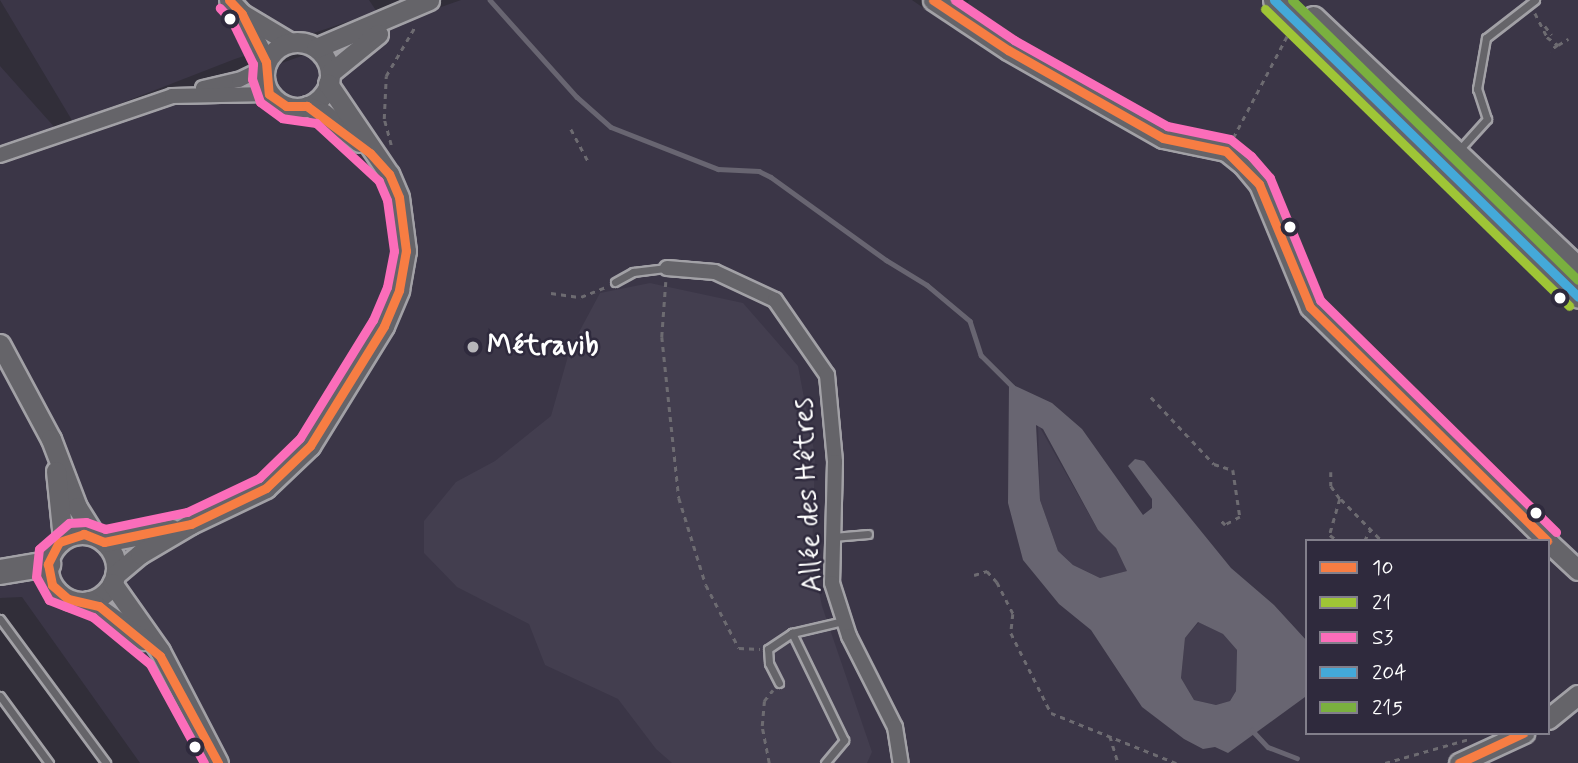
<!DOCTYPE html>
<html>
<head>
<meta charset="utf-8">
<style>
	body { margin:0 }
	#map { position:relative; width:1578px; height:763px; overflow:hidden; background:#312e39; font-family:Mynerve,sans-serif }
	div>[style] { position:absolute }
	.built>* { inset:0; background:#3b3647 }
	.green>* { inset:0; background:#433e4f }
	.water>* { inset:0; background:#686571 }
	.stream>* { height:4.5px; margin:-2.25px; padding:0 2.25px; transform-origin:2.25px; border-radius:2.25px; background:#686571 }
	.path>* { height:2.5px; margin-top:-1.25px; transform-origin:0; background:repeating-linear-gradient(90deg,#6d6b71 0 5px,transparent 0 10px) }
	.roads { filter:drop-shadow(2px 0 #a2a1a6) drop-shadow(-2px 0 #a2a1a6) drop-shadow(0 2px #a2a1a6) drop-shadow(0 -2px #a2a1a6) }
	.lane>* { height:7px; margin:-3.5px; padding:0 3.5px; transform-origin:3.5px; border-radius:3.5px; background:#656469 }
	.street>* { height:14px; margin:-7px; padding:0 7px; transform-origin:7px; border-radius:7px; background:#656469 }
	.secondary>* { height:19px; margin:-9.5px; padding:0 9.5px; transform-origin:9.5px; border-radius:9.5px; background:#656469 }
	.secondary>.ring { margin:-9.5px; padding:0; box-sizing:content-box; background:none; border:19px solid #656469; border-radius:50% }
	.primary>* { height:21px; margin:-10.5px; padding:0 10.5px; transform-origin:10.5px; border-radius:10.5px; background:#656469 }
	.highway>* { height:24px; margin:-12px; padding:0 12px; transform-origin:12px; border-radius:12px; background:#656469 }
	.bus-1>* { height:9px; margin:-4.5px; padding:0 4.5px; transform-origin:4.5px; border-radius:4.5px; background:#f77d43 }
	.bus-2>* { height:9px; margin:-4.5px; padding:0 4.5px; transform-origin:4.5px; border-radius:4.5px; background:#9fc536 }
	.bus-3>* { height:9px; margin:-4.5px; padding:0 4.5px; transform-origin:4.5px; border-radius:4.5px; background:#fb6dba }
	.bus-4>* { height:9px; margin:-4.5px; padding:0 4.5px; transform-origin:4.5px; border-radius:4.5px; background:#44a9d9 }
	.bus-5>* { height:9px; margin:-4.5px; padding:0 4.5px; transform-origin:4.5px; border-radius:4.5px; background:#7ab03f }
	.dots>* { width:19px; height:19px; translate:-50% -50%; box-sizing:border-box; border:4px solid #2f2a3d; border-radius:50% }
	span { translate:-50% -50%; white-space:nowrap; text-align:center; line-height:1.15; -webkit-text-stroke:5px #2f2a3d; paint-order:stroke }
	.poi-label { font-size:28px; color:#fff; font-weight:700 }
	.left { translate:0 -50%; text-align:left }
	.street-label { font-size:28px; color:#fff }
	.legend { position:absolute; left:1305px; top:539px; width:245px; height:196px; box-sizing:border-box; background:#2f2a3d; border:2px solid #827f8b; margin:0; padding:9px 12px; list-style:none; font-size:21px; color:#fff }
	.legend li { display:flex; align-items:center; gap:14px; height:35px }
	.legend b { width:35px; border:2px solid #827f8b }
</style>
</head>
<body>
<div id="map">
	<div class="built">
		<div style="clip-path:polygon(0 0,369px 0,377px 12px,235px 59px,73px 122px)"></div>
		<div style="clip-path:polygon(evenodd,461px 0,912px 0,954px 29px,969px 0,1578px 0,1578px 763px,140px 763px,22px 597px,0 598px,0 66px,65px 139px,461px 0,1307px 541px,1548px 541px,1548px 733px,1307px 733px,1307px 541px)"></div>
	</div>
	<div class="green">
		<div style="clip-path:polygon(650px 283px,743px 303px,798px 366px,815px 456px,812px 557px,822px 606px,872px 752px,867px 763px,672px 763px,656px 749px,618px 699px,545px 665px,529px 624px,457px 587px,424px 553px,424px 521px,456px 482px,495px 461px,551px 416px,570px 349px,600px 293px)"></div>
		<div style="clip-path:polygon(1038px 424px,1098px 530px,1116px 548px,1128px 571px,1100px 578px,1073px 565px,1058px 551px,1040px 500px)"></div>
		<div style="clip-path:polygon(1199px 622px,1223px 634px,1237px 650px,1236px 691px,1230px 701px,1216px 705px,1194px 700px,1181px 678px,1185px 638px)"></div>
	</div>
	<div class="water">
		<div style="clip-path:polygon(evenodd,1009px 383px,1052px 403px,1082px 429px,1143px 515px,1152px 508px,1152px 499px,1128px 466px,1135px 459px,1144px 461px,1231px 568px,1274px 605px,1307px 641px,1305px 697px,1228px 753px,1215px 747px,1203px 749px,1184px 739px,1142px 707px,1091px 630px,1059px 604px,1023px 560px,1008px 503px,1009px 383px,1036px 425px,1043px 429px,1098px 530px,1116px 548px,1127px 571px,1100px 578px,1073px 565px,1058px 551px,1040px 500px,1036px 425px,1009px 383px,1198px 622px,1223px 634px,1237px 650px,1236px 691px,1230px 701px,1216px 705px,1194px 700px,1181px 678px,1185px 638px,1198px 622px)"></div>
	</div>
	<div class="stream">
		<div style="left:490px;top:0;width:130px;rotate:48.1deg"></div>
		<div style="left:577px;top:97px;width:45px;rotate:41.4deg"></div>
		<div style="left:611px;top:127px;width:115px;rotate:21.4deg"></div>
		<div style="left:718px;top:169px;width:41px;rotate:2.8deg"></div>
		<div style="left:759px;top:171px;width:13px;rotate:27deg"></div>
		<div style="left:771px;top:177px;width:142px;rotate:35.8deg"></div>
		<div style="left:886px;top:260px;width:48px;rotate:31.4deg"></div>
		<div style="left:927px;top:285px;width:56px;rotate:39.9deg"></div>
		<div style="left:970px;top:321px;width:36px;rotate:72deg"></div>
		<div style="left:981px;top:355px;width:45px;rotate:45deg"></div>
		<div style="left:1252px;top:730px;width:23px;rotate:47deg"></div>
		<div style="left:1268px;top:747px;width:31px;rotate:21deg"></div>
	</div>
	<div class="path">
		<div style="left:1535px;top:13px;width:27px;rotate:63deg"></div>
		<div style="left:1547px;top:37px;width:14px;rotate:36deg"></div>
		<div style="left:1558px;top:45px;width:10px;rotate:143deg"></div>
		<div style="left:1545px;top:26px;width:11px;rotate:52deg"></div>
		<div style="left:1558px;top:45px;width:12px;rotate:-31deg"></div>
		<div style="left:571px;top:129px;width:38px;rotate:62deg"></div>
		<div style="left:1233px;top:138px;width:115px;rotate:-62.1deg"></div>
		<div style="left:391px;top:145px;width:27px;rotate:-105deg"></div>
		<div style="left:384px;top:119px;width:43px;rotate:-87.3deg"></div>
		<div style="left:386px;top:76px;width:59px;rotate:-59.5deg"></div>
		<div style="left:666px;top:282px;width:55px;rotate:94.2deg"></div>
		<div style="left:662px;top:337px;width:162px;rotate:84deg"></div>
		<div style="left:679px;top:498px;width:91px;rotate:72.8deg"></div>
		<div style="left:706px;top:585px;width:71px;rotate:62.4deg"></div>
		<div style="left:739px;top:648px;width:21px;rotate:3deg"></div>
		<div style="left:551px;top:293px;width:30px;rotate:8deg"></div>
		<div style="left:581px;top:297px;width:29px;rotate:-22deg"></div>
		<div style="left:1151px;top:397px;width:92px;rotate:46.8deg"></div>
		<div style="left:1214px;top:464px;width:20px;rotate:18deg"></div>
		<div style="left:1233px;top:470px;width:48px;rotate:81.5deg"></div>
		<div style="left:1240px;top:517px;width:17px;rotate:152deg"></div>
		<div style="left:1225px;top:525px;width:7px;rotate:-135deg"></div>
		<div style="left:1331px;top:472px;width:14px;rotate:90deg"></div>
		<div style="left:1331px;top:486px;width:16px;rotate:55deg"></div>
		<div style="left:1340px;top:499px;width:37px;rotate:106deg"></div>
		<div style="left:1330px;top:535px;width:10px;rotate:37deg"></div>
		<div style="left:1341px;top:499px;width:59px;rotate:45.7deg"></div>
		<div style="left:1364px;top:541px;width:14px;rotate:-60deg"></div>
		<div style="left:974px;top:575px;width:14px;rotate:-17deg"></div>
		<div style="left:987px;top:571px;width:15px;rotate:48deg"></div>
		<div style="left:997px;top:582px;width:36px;rotate:63deg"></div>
		<div style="left:1013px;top:614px;width:19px;rotate:96deg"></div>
		<div style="left:1011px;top:633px;width:89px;rotate:63.4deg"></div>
		<div style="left:1051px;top:713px;width:135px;rotate:21.8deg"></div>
		<div style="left:1110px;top:736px;width:28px;rotate:73deg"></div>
		<div style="left:769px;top:763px;width:38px;rotate:-101deg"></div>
		<div style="left:762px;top:726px;width:25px;rotate:-85deg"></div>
		<div style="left:764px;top:701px;width:14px;rotate:-51deg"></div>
		<div style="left:1385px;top:763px;width:87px;rotate:-15.9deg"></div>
	</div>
	<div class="roads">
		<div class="lane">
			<div style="left:1459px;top:150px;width:42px;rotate:-47.9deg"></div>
			<div style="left:1487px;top:119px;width:32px;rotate:-108deg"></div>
			<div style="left:1477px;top:89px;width:52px;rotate:-80deg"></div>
			<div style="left:1486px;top:38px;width:62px;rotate:-37.8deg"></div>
			<div style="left:615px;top:282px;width:21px;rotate:-29deg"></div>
			<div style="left:633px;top:272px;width:34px;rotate:-7deg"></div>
			<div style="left:833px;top:537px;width:35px;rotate:-5deg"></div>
			<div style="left:0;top:619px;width:179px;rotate:53.6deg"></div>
			<div style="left:779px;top:683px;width:22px;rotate:-117deg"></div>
			<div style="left:769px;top:663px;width:14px;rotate:-94deg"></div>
			<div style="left:768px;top:649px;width:29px;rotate:-34deg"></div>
			<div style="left:0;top:696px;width:83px;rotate:53.8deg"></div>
			<div style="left:825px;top:763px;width:30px;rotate:-50deg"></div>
			<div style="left:844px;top:740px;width:119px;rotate:-115.9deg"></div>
			<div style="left:792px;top:633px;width:52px;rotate:-13.2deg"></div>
		</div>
		<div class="street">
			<div style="left:203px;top:88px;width:37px;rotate:-13deg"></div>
			<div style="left:239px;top:80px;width:28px;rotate:-26deg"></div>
			<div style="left:0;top:155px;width:182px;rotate:-18.9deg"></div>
			<div style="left:172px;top:96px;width:97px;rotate:-1.2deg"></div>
			<div style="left:667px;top:268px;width:48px;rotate:4.8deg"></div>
			<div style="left:715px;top:272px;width:66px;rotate:25deg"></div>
			<div style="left:775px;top:300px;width:91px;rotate:55.3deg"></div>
			<div style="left:827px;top:375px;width:87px;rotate:84.7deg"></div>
			<div style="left:835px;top:462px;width:121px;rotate:91.4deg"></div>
			<div style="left:832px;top:583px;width:56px;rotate:72.2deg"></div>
			<div style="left:849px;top:636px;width:102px;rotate:63.2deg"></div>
			<div style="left:895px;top:727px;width:36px;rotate:81deg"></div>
		</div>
		<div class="secondary">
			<div style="left:229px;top:0;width:19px;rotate:47deg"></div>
			<div style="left:242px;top:14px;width:54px;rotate:63.4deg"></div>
			<div style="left:933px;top:0;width:90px;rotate:33.7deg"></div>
			<div style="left:1008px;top:50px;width:178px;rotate:29.6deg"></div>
			<div style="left:1163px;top:138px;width:64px;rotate:11.7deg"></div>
			<div style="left:1226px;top:151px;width:22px;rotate:39deg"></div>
			<div style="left:1243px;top:165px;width:25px;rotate:50deg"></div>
			<div style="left:1259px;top:184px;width:133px;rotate:67.5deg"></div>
			<div style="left:1310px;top:307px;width:333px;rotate:44.6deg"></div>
			<div style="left:242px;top:14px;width:55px;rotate:30.8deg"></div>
			<div class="ring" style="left:264px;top:42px;width:47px;height:47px"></div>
			<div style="left:316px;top:48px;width:123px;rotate:-23deg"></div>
			<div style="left:330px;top:73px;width:62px;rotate:-39.1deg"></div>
			<div style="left:307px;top:106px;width:17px;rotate:24deg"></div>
			<div style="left:323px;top:113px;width:46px;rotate:38.9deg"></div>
			<div style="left:0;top:344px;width:108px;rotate:61.8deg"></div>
			<div style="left:51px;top:439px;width:73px;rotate:69.1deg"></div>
			<div style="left:77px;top:507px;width:34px;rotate:58deg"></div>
			<div style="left:56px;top:471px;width:68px;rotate:84.1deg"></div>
			<div class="ring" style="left:48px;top:534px;width:49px;height:49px"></div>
			<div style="left:104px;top:542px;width:69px;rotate:-10.8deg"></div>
			<div style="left:1548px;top:542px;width:41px;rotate:43deg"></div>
			<div style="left:115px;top:575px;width:33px;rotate:-40deg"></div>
			<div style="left:140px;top:554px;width:59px;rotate:-30.5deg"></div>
			<div style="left:191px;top:524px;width:83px;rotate:-25.6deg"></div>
			<div style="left:266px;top:488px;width:61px;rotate:-43.7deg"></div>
			<div style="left:310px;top:446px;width:141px;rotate:-58.3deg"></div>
			<div style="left:384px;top:326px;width:39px;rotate:-67deg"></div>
			<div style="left:399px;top:290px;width:40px;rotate:-80deg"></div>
			<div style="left:406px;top:251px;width:54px;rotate:-97.4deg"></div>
			<div style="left:399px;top:197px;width:25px;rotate:-113deg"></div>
			<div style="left:389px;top:174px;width:109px;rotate:-124.1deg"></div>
			<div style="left:112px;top:583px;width:83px;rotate:54.8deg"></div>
			<div style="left:160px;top:651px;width:126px;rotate:62.6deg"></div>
			<div style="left:89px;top:601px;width:67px;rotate:35.8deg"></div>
			<div style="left:1548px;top:719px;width:38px;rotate:-39deg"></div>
			<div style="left:1459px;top:763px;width:72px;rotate:-24.8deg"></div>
		</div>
		<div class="primary">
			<div style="left:1274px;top:0;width:425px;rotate:44.3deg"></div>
			<div style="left:1313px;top:17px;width:365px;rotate:43.4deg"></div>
		</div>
		<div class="highway">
			<div style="left:0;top:572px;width:49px;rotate:-9.5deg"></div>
		</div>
	</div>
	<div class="bus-1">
		<div style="left:229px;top:0;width:19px;rotate:47deg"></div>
		<div style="left:242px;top:14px;width:54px;rotate:63.4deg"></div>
		<div style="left:933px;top:0;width:90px;rotate:33.7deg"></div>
		<div style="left:1008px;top:50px;width:178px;rotate:29.6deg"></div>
		<div style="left:1163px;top:138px;width:64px;rotate:11.7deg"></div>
		<div style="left:266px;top:62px;width:32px;rotate:85deg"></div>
		<div style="left:269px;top:94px;width:21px;rotate:35deg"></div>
		<div style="left:286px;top:106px;width:21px"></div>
		<div style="left:1226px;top:151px;width:47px;rotate:45deg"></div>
		<div style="left:1259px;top:184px;width:133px;rotate:67.5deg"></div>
		<div style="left:1310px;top:307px;width:333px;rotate:44.6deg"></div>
		<div style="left:104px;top:542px;width:89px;rotate:-11.7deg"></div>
		<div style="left:191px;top:524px;width:83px;rotate:-25.6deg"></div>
		<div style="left:266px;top:488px;width:61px;rotate:-43.7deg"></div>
		<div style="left:310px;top:446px;width:141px;rotate:-58.3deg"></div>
		<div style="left:384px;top:326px;width:39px;rotate:-67deg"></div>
		<div style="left:399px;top:290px;width:40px;rotate:-80deg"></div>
		<div style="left:406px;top:251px;width:54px;rotate:-97.4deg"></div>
		<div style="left:399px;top:197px;width:25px;rotate:-113deg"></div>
		<div style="left:389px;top:174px;width:28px;rotate:-132deg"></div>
		<div style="left:370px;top:153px;width:79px;rotate:-143.3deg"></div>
		<div style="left:104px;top:542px;width:22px;rotate:-158deg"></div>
		<div style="left:84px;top:534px;width:26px;rotate:162deg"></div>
		<div style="left:59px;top:542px;width:25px;rotate:117deg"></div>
		<div style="left:48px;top:564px;width:21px;rotate:79deg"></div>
		<div style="left:52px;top:585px;width:21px;rotate:41deg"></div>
		<div style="left:68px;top:599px;width:32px;rotate:13deg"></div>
		<div style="left:99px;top:606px;width:79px;rotate:39.3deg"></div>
		<div style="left:160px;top:656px;width:122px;rotate:61.5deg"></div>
		<div style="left:1459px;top:763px;width:71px;rotate:-25.1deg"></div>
	</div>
	<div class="bus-2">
		<div style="left:1265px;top:9px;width:425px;rotate:44.3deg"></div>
	</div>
	<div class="bus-3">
		<div style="left:955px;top:0;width:71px;rotate:34.1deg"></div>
		<div style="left:1014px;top:40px;width:176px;rotate:29.3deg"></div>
		<div style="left:1167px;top:126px;width:64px;rotate:11.7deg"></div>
		<div style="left:1230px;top:139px;width:27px;rotate:39deg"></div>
		<div style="left:1251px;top:156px;width:29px;rotate:49deg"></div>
		<div style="left:1270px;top:178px;width:132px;rotate:67.7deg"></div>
		<div style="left:1320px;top:300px;width:331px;rotate:44.5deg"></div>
		<div style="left:204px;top:763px;width:113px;rotate:-118.6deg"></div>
		<div style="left:150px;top:664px;width:74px;rotate:-140.5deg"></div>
		<div style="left:93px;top:617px;width:47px;rotate:-158.9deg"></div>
		<div style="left:49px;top:600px;width:26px;rotate:-119deg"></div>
		<div style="left:36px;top:577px;width:28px;rotate:-84deg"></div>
		<div style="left:39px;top:549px;width:40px;rotate:-41deg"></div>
		<div style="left:69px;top:523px;width:17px;rotate:-3deg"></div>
		<div style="left:86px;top:522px;width:20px;rotate:20deg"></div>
		<div style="left:105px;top:529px;width:84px;rotate:-11.7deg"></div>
		<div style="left:187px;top:512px;width:80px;rotate:-25.3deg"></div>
		<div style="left:259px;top:478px;width:57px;rotate:-44.3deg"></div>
		<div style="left:300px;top:438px;width:139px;rotate:-58.3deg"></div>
		<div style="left:373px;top:320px;width:36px;rotate:-67deg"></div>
		<div style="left:387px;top:287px;width:37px;rotate:-79deg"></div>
		<div style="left:394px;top:251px;width:51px;rotate:-97.8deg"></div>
		<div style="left:387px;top:200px;width:21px;rotate:-113deg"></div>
		<div style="left:379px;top:181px;width:86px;rotate:-137.4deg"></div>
		<div style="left:316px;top:123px;width:34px;rotate:-172deg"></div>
		<div style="left:282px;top:118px;width:27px;rotate:-144deg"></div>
		<div style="left:260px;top:102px;width:24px;rotate:-109deg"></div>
		<div style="left:252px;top:79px;width:15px;rotate:-86deg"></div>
		<div style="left:253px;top:64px;width:48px;rotate:-116deg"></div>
		<div style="left:232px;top:21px;width:18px;rotate:-133deg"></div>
	</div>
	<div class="bus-4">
		<div style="left:1274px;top:0;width:425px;rotate:44.3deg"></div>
	</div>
	<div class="bus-5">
		<div style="left:1292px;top:0;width:400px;rotate:44.4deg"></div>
	</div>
	<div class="dots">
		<div style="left:230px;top:19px;background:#fff"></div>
		<div style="left:1290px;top:227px;background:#fff"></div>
		<div style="left:1560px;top:298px;background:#fff"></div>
		<div style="left:473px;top:347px;background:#b7b6ba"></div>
		<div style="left:1536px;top:513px;background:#fff"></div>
		<div style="left:195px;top:747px;background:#fff"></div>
	</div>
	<div class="poi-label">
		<span class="left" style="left:487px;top:347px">Métravib</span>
	</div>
	<div class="street-label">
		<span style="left:809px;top:495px;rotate:-93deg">Allée des Hêtres</span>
	</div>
	<ul class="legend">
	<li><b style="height:9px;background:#f77d43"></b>10</li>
	<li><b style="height:9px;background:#9fc536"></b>21</li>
	<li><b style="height:9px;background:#fb6dba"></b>S3</li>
	<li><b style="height:9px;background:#44a9d9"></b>204</li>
	<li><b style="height:9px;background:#7ab03f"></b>215</li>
	</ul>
</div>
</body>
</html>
